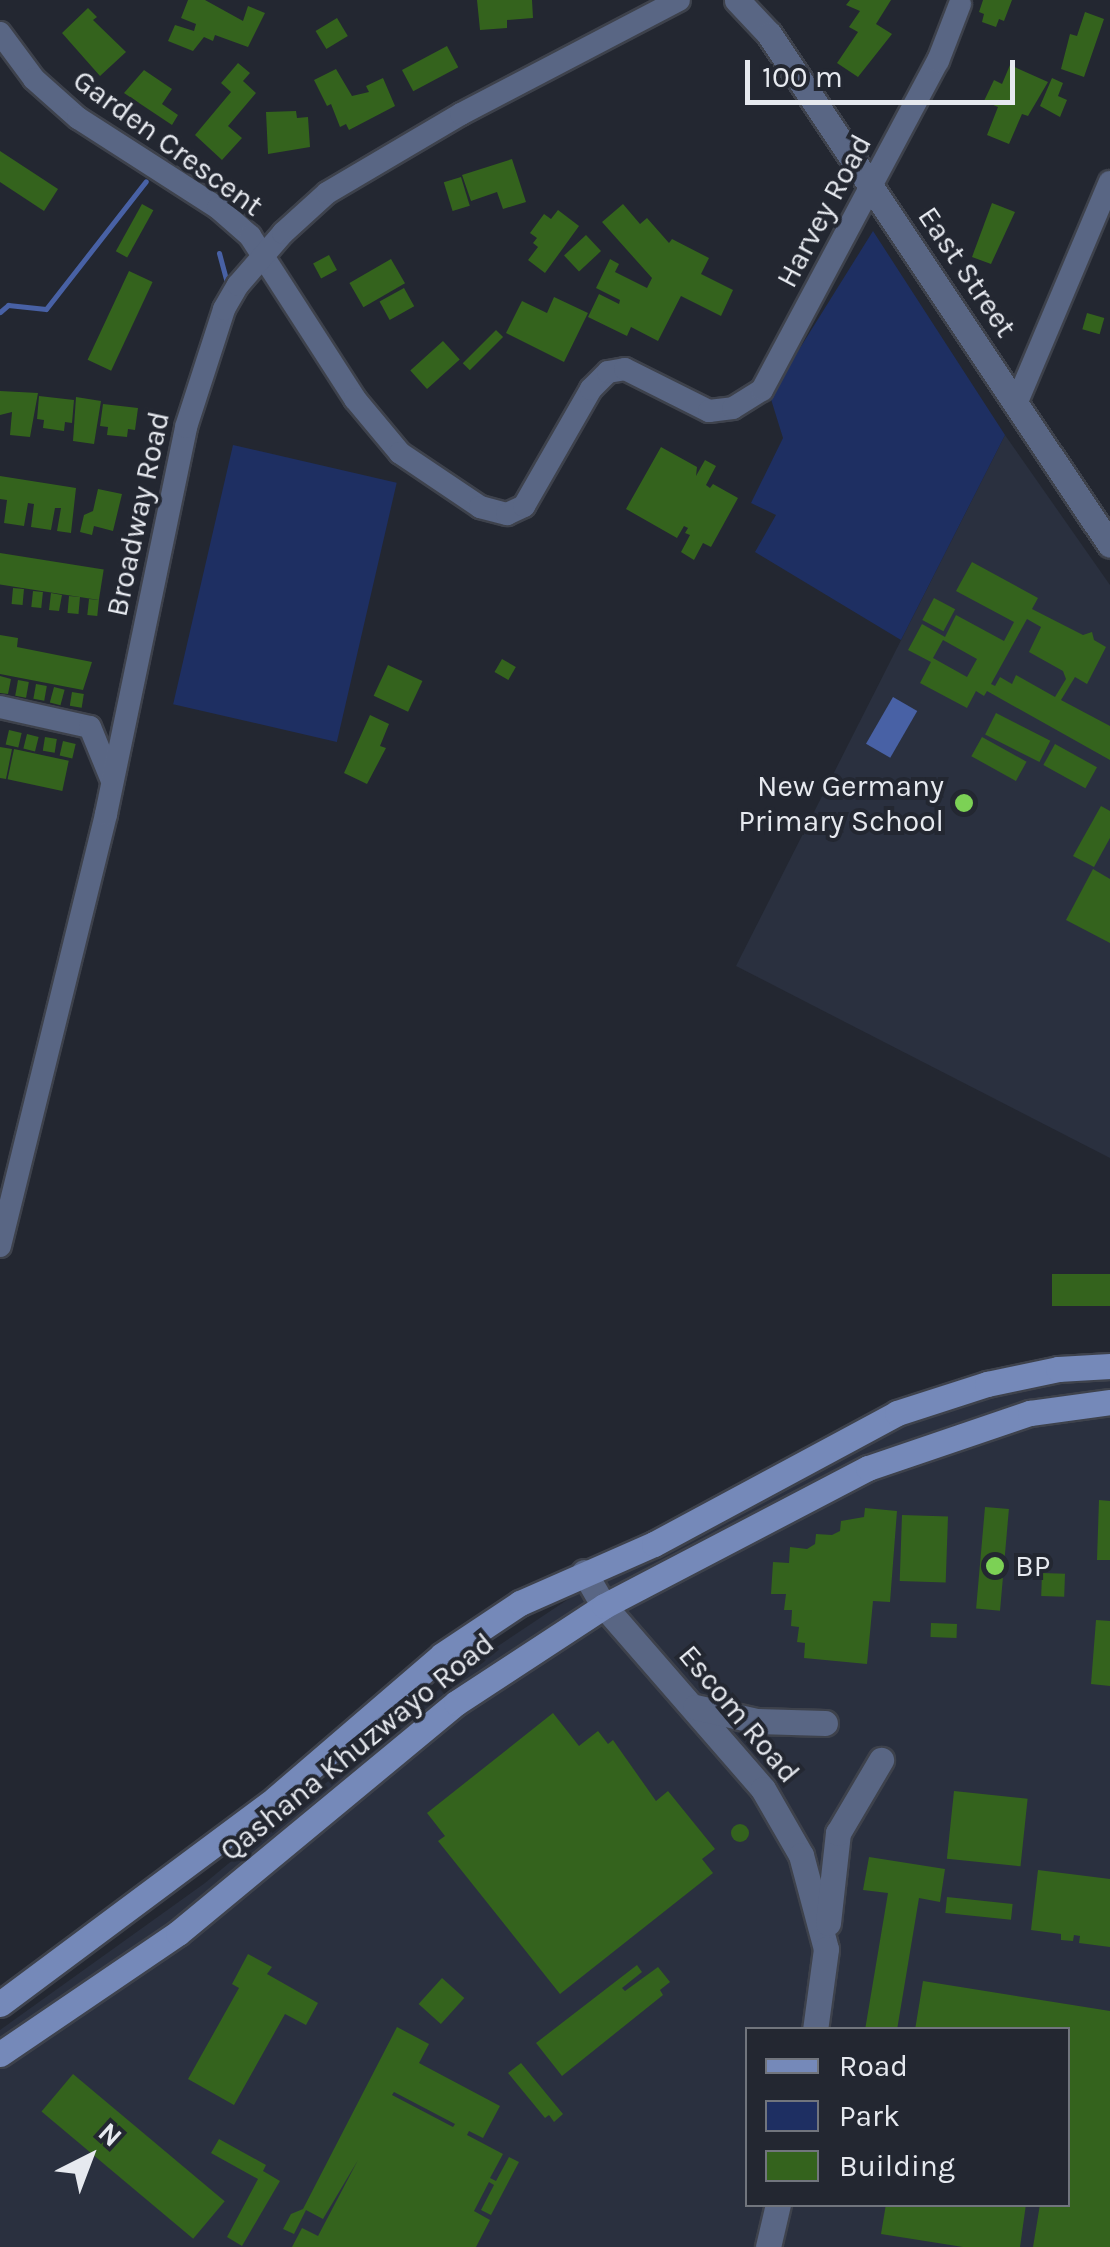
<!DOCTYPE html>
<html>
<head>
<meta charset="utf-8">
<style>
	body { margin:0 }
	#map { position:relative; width:1110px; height:2247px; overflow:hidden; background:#232731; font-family:Karla,sans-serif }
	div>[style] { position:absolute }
	.built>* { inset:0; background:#2a303f }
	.green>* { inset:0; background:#1e2f62; transform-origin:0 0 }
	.water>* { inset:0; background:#4861a5; transform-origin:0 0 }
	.stream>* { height:5px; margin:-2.5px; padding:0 2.5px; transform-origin:2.5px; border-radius:2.5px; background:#4861a5 }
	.building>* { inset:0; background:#34631d; transform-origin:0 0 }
	.round { border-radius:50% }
	.roads { filter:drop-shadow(2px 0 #3e424c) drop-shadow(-2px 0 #3e424c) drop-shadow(0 2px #3e424c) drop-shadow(0 -2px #3e424c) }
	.minor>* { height:22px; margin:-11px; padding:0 11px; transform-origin:11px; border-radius:11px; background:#596684 }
	.tertiary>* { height:25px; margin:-12.5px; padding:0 12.5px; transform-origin:12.5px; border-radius:12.5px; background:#596684 }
	.secondary>* { height:25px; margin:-12.5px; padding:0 12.5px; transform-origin:12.5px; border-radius:12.5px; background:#7589b9 }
	.dots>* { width:28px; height:28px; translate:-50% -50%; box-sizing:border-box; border:5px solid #232731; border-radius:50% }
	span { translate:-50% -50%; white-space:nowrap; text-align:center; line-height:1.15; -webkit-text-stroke:8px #232731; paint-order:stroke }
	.street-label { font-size:30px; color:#e6e9ef }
	.poi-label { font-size:30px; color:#e6e9ef }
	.right { translate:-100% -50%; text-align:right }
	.left { translate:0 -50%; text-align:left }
	.legend { position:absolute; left:745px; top:2027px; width:325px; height:180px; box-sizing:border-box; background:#232731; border:2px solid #71757d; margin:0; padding:12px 18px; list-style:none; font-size:30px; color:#e6e9ef }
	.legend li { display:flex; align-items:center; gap:20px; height:50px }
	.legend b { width:50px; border:2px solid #71757d }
	.north { position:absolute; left:40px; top:2107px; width:100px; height:100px; -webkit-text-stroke:8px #232731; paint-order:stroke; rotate:42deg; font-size:28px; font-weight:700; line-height:40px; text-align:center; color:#e6e9ef }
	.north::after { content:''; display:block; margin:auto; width:35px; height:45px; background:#e6e9ef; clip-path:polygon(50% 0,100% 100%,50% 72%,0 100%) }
	.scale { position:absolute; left:745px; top:60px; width:270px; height:45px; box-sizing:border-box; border:5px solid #e6e9ef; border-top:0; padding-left:12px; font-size:30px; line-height:35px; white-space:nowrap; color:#e6e9ef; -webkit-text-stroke:8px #232731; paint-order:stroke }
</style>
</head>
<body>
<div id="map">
	<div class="built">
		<div style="clip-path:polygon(1005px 435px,1110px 585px,1110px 1158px,736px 966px)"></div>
		<div style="clip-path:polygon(evenodd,1110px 1368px,1110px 2247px,0 2247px,0 2030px,205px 1883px,465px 1668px,591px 1584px,897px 1416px,1110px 1368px,748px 2030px,1068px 2030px,1068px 2204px,748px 2204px,748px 2030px)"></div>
	</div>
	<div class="green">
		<div style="clip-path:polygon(873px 231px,1005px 435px,901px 640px,755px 552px,776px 515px,751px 503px,783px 438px,770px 396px)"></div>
		<div style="left:233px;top:445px;width:168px;height:266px;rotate:13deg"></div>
	</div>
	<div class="water">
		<div style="left:893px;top:697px;width:28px;height:54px;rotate:30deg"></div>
	</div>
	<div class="stream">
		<div style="left:219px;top:253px;width:30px;rotate:75deg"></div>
		<div style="left:0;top:312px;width:11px;rotate:-41deg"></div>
		<div style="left:8px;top:305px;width:38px;rotate:6deg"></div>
		<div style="left:46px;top:309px;width:162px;rotate:-52deg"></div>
	</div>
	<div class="building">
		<div style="clip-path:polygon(188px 0,205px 0,243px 21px,248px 6px,265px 13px,248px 47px,215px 35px,213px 41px,204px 37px,193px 51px,168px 41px,175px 25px,194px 31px,196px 24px,181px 18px)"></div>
		<div style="clip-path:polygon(477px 0,532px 0,533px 18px,507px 20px,507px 28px,480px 30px)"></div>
		<div style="clip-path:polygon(850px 0,891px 0,876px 24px,892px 34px,858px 77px,837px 63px,858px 32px,849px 27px,860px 11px,846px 5px)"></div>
		<div style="clip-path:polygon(983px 0,1012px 0,1004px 21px,999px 19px,996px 27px,982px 22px,984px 14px,979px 12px)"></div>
		<div style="clip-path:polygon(88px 8px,97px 17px,93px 20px,126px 52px,100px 76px,62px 33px)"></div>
		<div style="clip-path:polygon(1085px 12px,1104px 19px,1084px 77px,1061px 69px,1070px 34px,1077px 36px)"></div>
		<div style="left:337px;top:18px;width:21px;height:25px;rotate:59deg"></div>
		<div style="left:447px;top:46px;width:24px;height:51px;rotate:62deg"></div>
		<div style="clip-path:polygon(238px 63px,250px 73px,243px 81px,256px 93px,228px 126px,242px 138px,222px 160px,195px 135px,231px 92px,221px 83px)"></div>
		<div style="clip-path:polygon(1010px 65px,1048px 82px,1028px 116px,1022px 114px,1009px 144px,987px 135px,998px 107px,984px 101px,994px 80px,1002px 84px)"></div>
		<div style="clip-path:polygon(336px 69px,352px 96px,369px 92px,366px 86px,383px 78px,395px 106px,349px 130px,346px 124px,340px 127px,331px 104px,327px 106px,314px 80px)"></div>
		<div style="clip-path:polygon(144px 70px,172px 89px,162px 104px,178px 115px,172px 125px,124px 93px)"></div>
		<div style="clip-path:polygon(1052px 78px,1063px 83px,1058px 96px,1067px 100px,1060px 117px,1040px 106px)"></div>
		<div style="clip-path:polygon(296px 111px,297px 118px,308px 117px,310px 147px,268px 154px,266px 112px)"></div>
		<div style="clip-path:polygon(0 151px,58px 189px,44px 211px,0 182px)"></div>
		<div style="clip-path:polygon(512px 159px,526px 202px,503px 209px,497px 192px,471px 201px,462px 175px)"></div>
		<div style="left:461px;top:177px;width:30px;height:18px;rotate:73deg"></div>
		<div style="clip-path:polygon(992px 203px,1015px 212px,991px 264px,972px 257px)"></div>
		<div style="left:142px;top:204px;width:13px;height:54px;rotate:29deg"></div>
		<div style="clip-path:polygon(623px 204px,640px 224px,647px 218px,669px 243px,672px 239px,709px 258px,701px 274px,733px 290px,721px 316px,681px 296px,658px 341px,631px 327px,627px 336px,588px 317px,599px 294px,619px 304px,620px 300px,596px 288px,610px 259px,619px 264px,615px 272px,647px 288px,652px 278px,602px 222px)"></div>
		<div style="clip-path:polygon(558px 210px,579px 226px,545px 273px,528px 260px,538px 247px,533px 243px,537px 238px,530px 233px,544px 214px,551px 219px)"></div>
		<div style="left:586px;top:235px;width:22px;height:30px;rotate:47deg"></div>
		<div style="left:329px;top:255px;width:17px;height:18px;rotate:62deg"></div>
		<div style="left:391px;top:259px;width:28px;height:48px;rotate:60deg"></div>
		<div style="left:129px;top:271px;width:26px;height:98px;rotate:25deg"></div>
		<div style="left:404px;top:288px;width:21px;height:28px;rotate:61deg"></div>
		<div style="clip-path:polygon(554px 297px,588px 313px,564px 362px,506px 333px,522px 301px,547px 313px)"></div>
		<div style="left:1087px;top:313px;width:18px;height:17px;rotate:16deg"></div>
		<div style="left:496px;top:330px;width:10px;height:47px;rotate:45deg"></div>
		<div style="left:443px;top:341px;width:25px;height:44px;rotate:48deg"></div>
		<div style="clip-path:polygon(0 391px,38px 393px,30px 437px,10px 435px,12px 412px,0 415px)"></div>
		<div style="clip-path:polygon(39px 396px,74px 400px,72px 423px,65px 422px,64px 431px,43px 428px,44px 420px,37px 419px)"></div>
		<div style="clip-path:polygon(76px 397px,101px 401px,94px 444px,73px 441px)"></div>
		<div style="clip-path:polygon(103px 404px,138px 408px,135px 430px,128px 429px,127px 437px,107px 435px,108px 427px,100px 426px)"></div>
		<div style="clip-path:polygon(661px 447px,697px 467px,696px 476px,705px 460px,716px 466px,706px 485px,710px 488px,713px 484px,738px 498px,711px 547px,703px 543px,694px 560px,681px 552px,690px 535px,685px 533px,688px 528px,684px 526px,677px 538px,626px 509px)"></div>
		<div style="clip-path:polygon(0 476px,76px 488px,71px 533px,57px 531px,61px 508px,55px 508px,51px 530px,31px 527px,34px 504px,28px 503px,24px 526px,4px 523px,7px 500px,0 499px)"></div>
		<div style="clip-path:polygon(98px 489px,122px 494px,113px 531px,94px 526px,92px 535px,80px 532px,84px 515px,93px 511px)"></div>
		<div style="left:0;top:553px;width:105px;height:31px;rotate:9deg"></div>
		<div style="clip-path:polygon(evenodd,972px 562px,1038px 598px,1032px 609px,1083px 635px,1092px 632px,1094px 640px,1106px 647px,1087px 684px,1075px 677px,1061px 700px,1110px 726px,1110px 760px,987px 691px,984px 696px,976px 691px,967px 708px,920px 683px,931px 662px,908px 650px,922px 624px,945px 637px,956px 615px,1004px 641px,1014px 622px,956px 591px,972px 562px,1027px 619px,1041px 627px,1029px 652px,1063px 671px,1066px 679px,1055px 697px,1016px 675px,1012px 684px,1000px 677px,995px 686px,991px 684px,1027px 619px,972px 562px,943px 640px,977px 659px,967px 677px,933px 658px,943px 640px)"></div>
		<div style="left:13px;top:588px;width:11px;height:16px;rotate:5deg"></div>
		<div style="left:33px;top:591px;width:10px;height:16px;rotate:6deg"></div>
		<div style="clip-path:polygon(51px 593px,62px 595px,59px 611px,49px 610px)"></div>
		<div style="left:69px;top:596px;width:11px;height:17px;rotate:5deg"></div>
		<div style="left:934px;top:598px;width:24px;height:25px;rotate:28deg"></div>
		<div style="left:89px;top:599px;width:10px;height:16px;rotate:6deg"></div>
		<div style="clip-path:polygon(0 635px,18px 638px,17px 647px,92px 662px,83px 690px,0 674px)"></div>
		<div style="left:502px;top:659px;width:16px;height:15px;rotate:30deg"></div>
		<div style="left:388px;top:665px;width:38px;height:34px;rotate:25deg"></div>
		<div style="clip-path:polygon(0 676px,11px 679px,8px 694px,0 693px)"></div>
		<div style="left:18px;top:680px;width:11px;height:16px;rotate:10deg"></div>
		<div style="left:36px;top:684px;width:11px;height:15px;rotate:10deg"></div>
		<div style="left:54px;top:687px;width:11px;height:16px;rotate:15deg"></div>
		<div style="left:72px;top:692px;width:12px;height:14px;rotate:9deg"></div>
		<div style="left:996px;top:713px;width:61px;height:24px;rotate:27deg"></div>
		<div style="clip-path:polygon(370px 715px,389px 724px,380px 746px,386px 748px,367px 784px,344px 773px)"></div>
		<div style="left:9px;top:730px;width:13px;height:15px;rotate:13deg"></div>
		<div style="left:27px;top:734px;width:12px;height:15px;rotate:14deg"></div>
		<div style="left:45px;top:737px;width:12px;height:14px;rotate:9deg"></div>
		<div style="left:982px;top:737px;width:51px;height:22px;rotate:29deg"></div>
		<div style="left:63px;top:741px;width:13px;height:15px;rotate:13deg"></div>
		<div style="left:1055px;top:744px;width:48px;height:24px;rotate:29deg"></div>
		<div style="clip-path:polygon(0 747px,12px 749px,6px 779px,0 778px)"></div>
		<div style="left:14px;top:749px;width:56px;height:31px;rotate:12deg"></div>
		<div style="clip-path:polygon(1101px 806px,1110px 811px,1110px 838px,1094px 867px,1073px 856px)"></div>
		<div style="clip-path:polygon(1093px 869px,1110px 879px,1110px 943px,1066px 920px)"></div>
		<div style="left:1052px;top:1274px;width:58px;height:32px"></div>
		<div style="clip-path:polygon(1099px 1500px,1110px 1501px,1110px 1560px,1097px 1560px)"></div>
		<div style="left:985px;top:1507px;width:24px;height:102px;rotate:5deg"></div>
		<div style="clip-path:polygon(865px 1508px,897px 1511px,890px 1602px,873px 1601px,867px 1664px,804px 1658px,805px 1643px,797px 1642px,799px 1627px,791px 1626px,792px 1610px,784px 1610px,786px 1594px,771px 1594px,773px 1562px,789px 1563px,790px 1547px,807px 1549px,815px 1544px,816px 1534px,832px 1535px,840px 1531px,841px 1521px,864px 1517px)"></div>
		<div style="left:902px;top:1515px;width:46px;height:66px;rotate:2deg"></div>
		<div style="left:1042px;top:1573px;width:23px;height:23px;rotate:2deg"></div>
		<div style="clip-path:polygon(1096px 1620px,1110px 1621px,1110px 1686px,1091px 1684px)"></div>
		<div style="left:931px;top:1623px;width:26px;height:14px;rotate:2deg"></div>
		<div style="clip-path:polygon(553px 1713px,579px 1746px,598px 1731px,608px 1744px,613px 1740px,656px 1801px,668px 1791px,715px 1849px,702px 1859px,713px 1873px,560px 1994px,438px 1841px,445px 1836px,427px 1813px)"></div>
		<div style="left:954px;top:1791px;width:74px;height:68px;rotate:6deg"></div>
		<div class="round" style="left:731px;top:1824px;width:18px;height:18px"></div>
		<div style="clip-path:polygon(869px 1857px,945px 1869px,940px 1902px,919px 1898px,897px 2030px,865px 2030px,888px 1893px,863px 1890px)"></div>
		<div style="clip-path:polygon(1038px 1870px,1110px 1879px,1110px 1947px,1079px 1943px,1080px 1936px,1074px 1935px,1073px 1941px,1061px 1940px,1061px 1934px,1031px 1930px)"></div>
		<div style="left:947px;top:1897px;width:66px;height:16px;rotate:6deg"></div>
		<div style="clip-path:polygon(248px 1954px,272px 1967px,267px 1974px,318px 2003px,306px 2025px,285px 2014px,234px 2105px,188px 2079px,239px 1988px,232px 1984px)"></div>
		<div style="clip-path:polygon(637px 1965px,642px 1972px,622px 1988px,625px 1991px,658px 1967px,670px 1982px,660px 1990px,663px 1995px,562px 2076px,536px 2043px)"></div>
		<div style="left:442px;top:1978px;width:30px;height:35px;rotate:42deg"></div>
		<div style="clip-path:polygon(923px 1981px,1110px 2011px,1110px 2247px,1033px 2247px,1040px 2204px,1068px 2204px,1068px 2030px,915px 2030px)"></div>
		<div style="clip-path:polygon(evenodd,397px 2027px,429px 2044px,419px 2063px,500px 2106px,483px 2138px,469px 2131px,467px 2135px,503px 2154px,490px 2178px,496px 2181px,509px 2157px,519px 2162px,491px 2215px,481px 2210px,494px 2185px,489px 2182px,474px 2211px,490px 2220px,476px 2247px,292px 2247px,302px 2228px,318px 2236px,358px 2160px,323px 2219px,306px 2210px,294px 2234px,283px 2229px,291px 2214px,303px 2209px,397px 2027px,394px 2092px,455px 2124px,453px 2127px,392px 2095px,394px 2092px)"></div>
		<div style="clip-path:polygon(521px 2063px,563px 2114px,554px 2122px,549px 2115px,545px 2118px,508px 2073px)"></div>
		<div style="left:73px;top:2074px;width:198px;height:49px;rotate:40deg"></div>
		<div style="clip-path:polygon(219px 2139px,266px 2165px,263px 2171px,280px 2181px,242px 2246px,227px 2237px,258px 2179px,211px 2153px)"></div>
		<div style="clip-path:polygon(886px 2204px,1026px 2204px,1020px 2247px,963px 2247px,881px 2234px)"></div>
	</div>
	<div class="roads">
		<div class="minor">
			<div style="left:0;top:33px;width:57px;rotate:53.5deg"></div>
			<div style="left:34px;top:79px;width:59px;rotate:41.6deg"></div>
			<div style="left:78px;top:118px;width:166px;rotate:32.7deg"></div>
			<div style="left:218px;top:208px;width:43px;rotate:41.2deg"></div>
			<div style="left:250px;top:236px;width:194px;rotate:57.2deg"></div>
			<div style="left:355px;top:399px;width:70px;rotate:50.2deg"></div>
			<div style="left:400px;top:453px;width:97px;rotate:34deg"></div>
			<div style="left:480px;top:507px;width:28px;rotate:15deg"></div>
			<div style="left:507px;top:514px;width:19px;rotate:-25deg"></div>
			<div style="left:524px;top:506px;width:135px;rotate:-60.2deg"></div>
			<div style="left:591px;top:389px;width:24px;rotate:-45deg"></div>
			<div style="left:608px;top:372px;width:17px;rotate:-10deg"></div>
			<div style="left:625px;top:369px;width:94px;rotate:26.6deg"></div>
			<div style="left:709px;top:411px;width:24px;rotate:-7deg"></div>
			<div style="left:733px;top:408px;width:34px;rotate:-32deg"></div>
			<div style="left:762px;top:390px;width:373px;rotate:-61.9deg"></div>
			<div style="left:938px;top:61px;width:61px;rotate:-68.9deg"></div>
			<div style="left:1016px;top:404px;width:241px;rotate:-67.1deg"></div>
			<div style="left:0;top:707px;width:92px;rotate:12.5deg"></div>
			<div style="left:90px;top:727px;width:58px;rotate:67.8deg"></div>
			<div style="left:0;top:1246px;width:445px;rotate:-76.2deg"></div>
			<div style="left:106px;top:814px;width:395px;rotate:-78.3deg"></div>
			<div style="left:186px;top:427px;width:124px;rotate:-72.1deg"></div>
			<div style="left:224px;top:309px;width:28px;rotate:-60deg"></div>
			<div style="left:238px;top:285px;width:69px;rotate:-49.1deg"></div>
			<div style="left:283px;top:233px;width:59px;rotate:-42.3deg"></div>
			<div style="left:327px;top:193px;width:156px;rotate:-30.5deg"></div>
			<div style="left:461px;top:114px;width:246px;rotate:-27.6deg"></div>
		</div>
		<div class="tertiary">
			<div style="left:737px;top:0;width:47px;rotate:46.7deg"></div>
			<div style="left:769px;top:34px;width:614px;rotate:56.28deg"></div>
			<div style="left:584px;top:1572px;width:39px;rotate:60deg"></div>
			<div style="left:604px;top:1606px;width:242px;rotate:49deg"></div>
			<div style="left:763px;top:1789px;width:76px;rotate:60.1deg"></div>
			<div style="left:801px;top:1855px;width:97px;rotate:75.1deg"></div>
			<div style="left:826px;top:1949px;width:82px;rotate:97.7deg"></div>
			<div style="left:695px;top:1707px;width:64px;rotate:12.7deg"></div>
			<div style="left:757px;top:1721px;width:68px;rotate:1.7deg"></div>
			<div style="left:828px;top:1923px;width:91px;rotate:-83.7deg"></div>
			<div style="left:838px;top:1833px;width:85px;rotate:-59.5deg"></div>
			<div style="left:768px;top:2247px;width:44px;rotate:-76.9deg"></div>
		</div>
		<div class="secondary">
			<div style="left:0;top:2004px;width:344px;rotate:-36.7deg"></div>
			<div style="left:276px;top:1798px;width:219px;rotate:-40.7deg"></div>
			<div style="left:442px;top:1655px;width:94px;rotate:-33.7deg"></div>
			<div style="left:520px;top:1603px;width:146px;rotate:-23.8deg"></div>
			<div style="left:654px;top:1544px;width:276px;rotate:-28.3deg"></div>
			<div style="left:897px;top:1413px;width:95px;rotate:-17.9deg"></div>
			<div style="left:987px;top:1384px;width:73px;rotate:-11.9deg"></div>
			<div style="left:1058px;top:1369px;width:52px;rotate:-3.3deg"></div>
			<div style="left:0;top:2054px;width:215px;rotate:-34.2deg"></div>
			<div style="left:178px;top:1933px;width:361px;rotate:-39.6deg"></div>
			<div style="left:456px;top:1703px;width:177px;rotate:-33.2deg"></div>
			<div style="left:604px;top:1606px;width:298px;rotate:-27.6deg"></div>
			<div style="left:868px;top:1468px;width:171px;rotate:-18.8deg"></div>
			<div style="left:1030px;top:1413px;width:81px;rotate:-7.8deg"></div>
		</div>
	</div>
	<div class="dots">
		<div style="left:964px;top:803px;background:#7cd155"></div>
		<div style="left:995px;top:1566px;background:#7cd155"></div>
	</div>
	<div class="street-label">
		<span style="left:168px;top:143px;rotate:36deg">Garden Crescent</span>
		<span style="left:824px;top:211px;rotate:-62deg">Harvey Road</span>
		<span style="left:967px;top:272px;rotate:56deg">East Street</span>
		<span style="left:138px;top:514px;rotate:-78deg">Broadway Road</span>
		<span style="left:739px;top:1714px;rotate:50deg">Escom Road</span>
		<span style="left:357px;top:1747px;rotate:-39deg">Qashana Khuzwayo Road</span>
	</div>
	<div class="poi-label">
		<span class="right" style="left:944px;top:803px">New Germany<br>Primary School</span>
		<span class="left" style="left:1015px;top:1566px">BP</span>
	</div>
	<ul class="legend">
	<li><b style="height:12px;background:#7589b9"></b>Road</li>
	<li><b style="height:28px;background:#1e2f62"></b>Park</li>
	<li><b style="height:28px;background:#34631d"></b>Building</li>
	</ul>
	<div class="north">N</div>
	<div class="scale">100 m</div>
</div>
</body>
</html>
